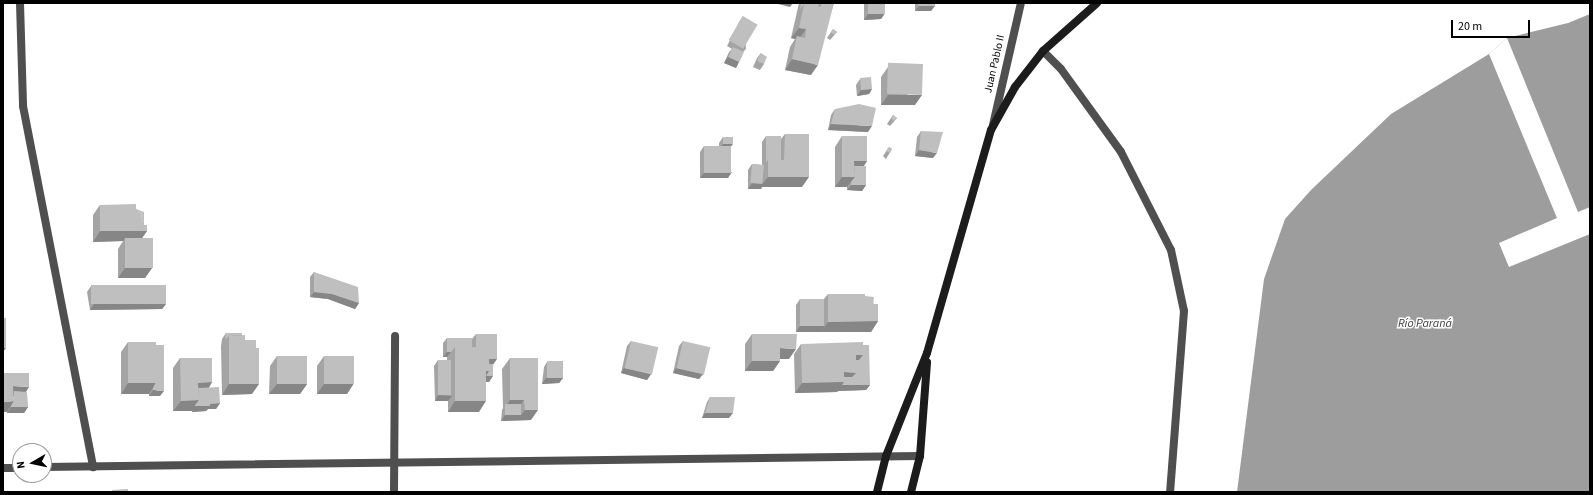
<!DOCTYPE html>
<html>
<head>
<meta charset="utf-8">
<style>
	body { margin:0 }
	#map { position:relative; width:1593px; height:495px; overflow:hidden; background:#fff; font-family:"Source Sans 3",sans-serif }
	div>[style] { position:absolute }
	.water>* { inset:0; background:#9d9d9d }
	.pier>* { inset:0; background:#fff }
	.street>* { height:8px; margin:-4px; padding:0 4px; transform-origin:4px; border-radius:4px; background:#4f4f4f }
	.secondary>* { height:8px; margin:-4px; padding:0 4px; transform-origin:4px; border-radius:4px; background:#1c1c1c }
	.wall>* { inset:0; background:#a4a4a4 }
	.shaded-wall>* { inset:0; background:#868686 }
	.building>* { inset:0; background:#bfbfbf; transform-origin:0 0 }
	span { translate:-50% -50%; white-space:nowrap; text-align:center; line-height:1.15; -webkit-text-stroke:3px #fff; paint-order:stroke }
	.street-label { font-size:11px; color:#000 }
	.water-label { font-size:12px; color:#3e3e3e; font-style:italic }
	.frame { position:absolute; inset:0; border:4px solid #000; pointer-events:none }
	.north { position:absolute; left:12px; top:443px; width:40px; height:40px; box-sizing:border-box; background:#fff; border:1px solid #999; border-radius:50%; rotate:261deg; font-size:11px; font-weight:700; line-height:16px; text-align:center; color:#000 }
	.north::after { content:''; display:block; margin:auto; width:14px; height:18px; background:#000; clip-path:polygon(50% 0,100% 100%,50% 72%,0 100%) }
	.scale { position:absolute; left:1451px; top:20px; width:79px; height:18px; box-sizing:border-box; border:2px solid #000; border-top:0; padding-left:5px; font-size:12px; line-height:14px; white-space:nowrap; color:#000; -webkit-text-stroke:3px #fff; paint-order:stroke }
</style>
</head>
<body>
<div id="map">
	<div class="water">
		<div style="clip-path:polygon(1590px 14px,1590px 492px,1237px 492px,1264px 279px,1285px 219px,1311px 190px,1391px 114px,1489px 54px,1507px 38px,1568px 23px)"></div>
	</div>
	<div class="pier">
		<div style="clip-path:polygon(1507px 38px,1578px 212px,1590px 207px,1590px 234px,1509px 267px,1499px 243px,1557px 218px,1489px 54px)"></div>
	</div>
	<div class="street">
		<div style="left:20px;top:3px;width:103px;rotate:88.3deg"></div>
		<div style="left:23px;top:106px;width:368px;rotate:79deg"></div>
		<div style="left:1043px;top:51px;width:25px;rotate:45deg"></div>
		<div style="left:1061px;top:69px;width:102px;rotate:54.1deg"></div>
		<div style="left:1121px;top:152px;width:110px;rotate:63deg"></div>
		<div style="left:1171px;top:250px;width:62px;rotate:78deg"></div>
		<div style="left:1184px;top:311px;width:182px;rotate:94.4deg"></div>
		<div style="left:993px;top:125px;width:125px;rotate:-77.1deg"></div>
		<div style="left:44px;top:467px;width:876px;rotate:-0.72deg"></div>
		<div style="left:3px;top:468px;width:17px"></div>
		<div style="left:394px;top:492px;width:156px;rotate:-89.6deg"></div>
	</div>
	<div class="secondary">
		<div style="left:877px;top:492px;width:37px;rotate:-76deg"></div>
		<div style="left:886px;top:456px;width:111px;rotate:-68.3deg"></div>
		<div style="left:927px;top:353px;width:232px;rotate:-74deg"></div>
		<div style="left:991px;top:130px;width:49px;rotate:-60.8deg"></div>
		<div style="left:1015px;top:87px;width:46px;rotate:-52.1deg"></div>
		<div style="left:1043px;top:51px;width:72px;rotate:-41.6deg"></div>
		<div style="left:911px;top:492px;width:37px;rotate:-76deg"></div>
		<div style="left:920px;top:456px;width:94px;rotate:-85.7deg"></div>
	</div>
	<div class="wall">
		<div style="clip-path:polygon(799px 3px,834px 3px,811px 75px,785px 70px,790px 47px,795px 39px,791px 38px)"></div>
		<div style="clip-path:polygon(864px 3px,885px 3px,885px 13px,881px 19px,864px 20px)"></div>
		<div style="clip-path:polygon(915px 3px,935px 3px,931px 11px,915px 11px)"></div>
		<div style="clip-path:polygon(743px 16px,746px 49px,743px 52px,736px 68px,724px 63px,729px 52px,732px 49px,727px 46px,739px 22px)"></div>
		<div style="clip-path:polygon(833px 29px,837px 32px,830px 40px,827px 38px)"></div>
		<div style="clip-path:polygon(761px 53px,764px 64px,760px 70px,753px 67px,757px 58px)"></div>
		<div style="clip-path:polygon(888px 67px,915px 105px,881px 105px,881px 77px)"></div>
		<div style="clip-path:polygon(860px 79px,872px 89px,869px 94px,857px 96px,856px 85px)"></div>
		<div style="clip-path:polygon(835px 109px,868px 132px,828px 130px,831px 115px)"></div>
		<div style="clip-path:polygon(893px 115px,897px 118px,890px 126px,887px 124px)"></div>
		<div style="clip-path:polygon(921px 131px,933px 158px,915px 156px,917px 137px)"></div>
		<div style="clip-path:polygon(785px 134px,802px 187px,762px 187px,761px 189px,748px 189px,748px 170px,752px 164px,762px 165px,762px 142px,766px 136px,781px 139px)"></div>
		<div style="clip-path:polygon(842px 136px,867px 161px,864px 166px,866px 185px,862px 191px,847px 190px,847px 187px,835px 187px,835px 147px)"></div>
		<div style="clip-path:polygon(723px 137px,731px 146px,728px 178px,700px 178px,700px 152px,704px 146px,719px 146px,719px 143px)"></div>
		<div style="clip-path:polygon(889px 147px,892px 149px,886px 159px,883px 156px)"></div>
		<div style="clip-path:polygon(100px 205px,136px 209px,147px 231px,142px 238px,152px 268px,145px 278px,118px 278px,118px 249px,123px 241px,93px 242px,93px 215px)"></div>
		<div style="clip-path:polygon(314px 272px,359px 303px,355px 309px,328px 299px,310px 297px,310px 277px)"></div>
		<div style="clip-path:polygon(91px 286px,166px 304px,162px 309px,90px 310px,87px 292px)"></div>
		<div style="clip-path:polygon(828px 294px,865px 296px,874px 304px,878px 321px,871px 332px,821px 332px,821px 331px,796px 332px,796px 305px,800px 299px,824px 299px)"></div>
		<div style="clip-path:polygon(226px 333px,242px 335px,245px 340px,252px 394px,222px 395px,221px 346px,222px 339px)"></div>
		<div style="clip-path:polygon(476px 334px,493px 364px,489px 382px,486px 382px,479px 412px,448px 412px,448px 401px,435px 401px,434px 366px,438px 360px,447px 360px,447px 357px,443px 357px,443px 343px,447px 338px,472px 339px)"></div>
		<div style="clip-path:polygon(752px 334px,789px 359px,780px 359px,780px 361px,773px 371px,745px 371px,745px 344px)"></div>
		<div style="clip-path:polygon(631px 341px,651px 374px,647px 380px,621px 373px,627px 346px)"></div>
		<div style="clip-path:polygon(683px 341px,703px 374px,699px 379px,673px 373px,679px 346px)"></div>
		<div style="clip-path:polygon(128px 342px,160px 396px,149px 396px,149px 393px,149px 394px,121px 394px,121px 352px)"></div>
		<div style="clip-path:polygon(801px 344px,863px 345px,870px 385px,866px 390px,838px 391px,837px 392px,795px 393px,794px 354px)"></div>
		<div style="clip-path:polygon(277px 356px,307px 384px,300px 394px,269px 394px,270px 366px)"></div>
		<div style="clip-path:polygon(324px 356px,354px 383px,347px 394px,317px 394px,317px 366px)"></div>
		<div style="clip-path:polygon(180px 358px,212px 382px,209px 388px,220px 403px,216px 409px,208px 409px,206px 411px,192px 412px,192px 411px,173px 411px,173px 368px)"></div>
		<div style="clip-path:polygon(510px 358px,531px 420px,501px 421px,502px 410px,503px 408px,502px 369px)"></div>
		<div style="clip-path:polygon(547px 362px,563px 378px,559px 383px,542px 384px,544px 367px)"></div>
		<div style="clip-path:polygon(29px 387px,26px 392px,28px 407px,24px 413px,7px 413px,7px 412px,3px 412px)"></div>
		<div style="clip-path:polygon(710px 397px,729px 418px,702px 418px,707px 402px)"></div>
	</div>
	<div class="shaded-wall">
		<div style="clip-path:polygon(774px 3px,793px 3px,790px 7px)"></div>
		<div style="clip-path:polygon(919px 6px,935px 6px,931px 11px,915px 11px)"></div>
		<div style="clip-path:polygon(885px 13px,881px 19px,864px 20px,868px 14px)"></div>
		<div style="clip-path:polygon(799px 28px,806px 29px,799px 39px,797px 36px,795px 39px,791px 38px)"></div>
		<div style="clip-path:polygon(728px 57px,739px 62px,736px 68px,724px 63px)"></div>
		<div style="clip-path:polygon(792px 59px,818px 65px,811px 75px,785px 70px)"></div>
		<div style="clip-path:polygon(872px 89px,869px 94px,857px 96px,861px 90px)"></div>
		<div style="clip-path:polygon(888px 95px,922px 95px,915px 105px,881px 105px)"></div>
		<div style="clip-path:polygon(831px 124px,872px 126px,868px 132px,828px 130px)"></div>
		<div style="clip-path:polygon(723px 144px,733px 144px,729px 149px,720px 149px)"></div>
		<div style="clip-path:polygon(919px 150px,937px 153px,933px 158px,915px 156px)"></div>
		<div style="clip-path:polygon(854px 161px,867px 161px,860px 171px,851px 172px)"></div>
		<div style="clip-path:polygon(732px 172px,728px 178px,700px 178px,704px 173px)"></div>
		<div style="clip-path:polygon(768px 177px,809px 177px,802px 187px,762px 187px,761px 189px,748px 189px,752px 183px,763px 183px)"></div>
		<div style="clip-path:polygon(842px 177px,855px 177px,847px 187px,835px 187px)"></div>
		<div style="clip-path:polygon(851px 185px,866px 185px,862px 191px,847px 190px)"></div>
		<div style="clip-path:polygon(100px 231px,147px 231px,140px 241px,125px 238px,123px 241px,93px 242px)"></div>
		<div style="clip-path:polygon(125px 268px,152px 268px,145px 278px,118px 278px)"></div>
		<div style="clip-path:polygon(314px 292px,332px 294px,359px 303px,355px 309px,328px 299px,310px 297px)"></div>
		<div style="clip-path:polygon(94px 304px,166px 304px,162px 309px,90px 310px)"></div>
		<div style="clip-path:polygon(878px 321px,871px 332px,821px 332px,828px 322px)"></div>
		<div style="clip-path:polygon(800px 326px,825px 326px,821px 332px,796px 332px)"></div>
		<div style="clip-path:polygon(3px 348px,6px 348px,3px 352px)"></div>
		<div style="clip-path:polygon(780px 348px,796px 349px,789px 359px,773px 359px)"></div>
		<div style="clip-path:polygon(447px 352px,451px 352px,447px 357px,443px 357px)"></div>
		<div style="clip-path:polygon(856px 355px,863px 355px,856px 365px)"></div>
		<div style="clip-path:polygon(489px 359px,497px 359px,490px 369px)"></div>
		<div style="clip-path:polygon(752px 361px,780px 361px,773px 371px,745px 371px)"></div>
		<div style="clip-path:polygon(624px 368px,651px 374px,647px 380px,621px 373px)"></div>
		<div style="clip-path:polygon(676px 368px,703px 374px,699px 379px,673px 373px)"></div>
		<div style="clip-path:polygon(486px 371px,489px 371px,493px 376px,489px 382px,479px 382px)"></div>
		<div style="clip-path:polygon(844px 372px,856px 373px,870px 385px,866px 390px,838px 391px,837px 392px,795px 393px,802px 383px)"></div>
		<div style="clip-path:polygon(546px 378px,563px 378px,559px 383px,542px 384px)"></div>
		<div style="clip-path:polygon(212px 382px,205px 393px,195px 393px,198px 383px)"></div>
		<div style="clip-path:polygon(128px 383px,156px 383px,149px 394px,121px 394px)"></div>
		<div style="clip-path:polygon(354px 383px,347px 394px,317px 394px,324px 384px)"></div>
		<div style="clip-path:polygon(229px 384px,259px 384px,252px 394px,222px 395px)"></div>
		<div style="clip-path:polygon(277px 384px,307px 384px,300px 394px,269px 394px)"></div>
		<div style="clip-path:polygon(13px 386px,29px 387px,22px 397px,10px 397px)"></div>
		<div style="clip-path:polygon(153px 390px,164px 391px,160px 396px,149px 396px)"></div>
		<div style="clip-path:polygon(438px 395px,452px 396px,448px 401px,435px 401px)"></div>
		<div style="clip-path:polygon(199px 400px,192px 411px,173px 411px,181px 401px)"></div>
		<div style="clip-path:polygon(510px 400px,524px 400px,517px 410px,505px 407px)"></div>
		<div style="clip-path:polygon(14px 401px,7px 412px,3px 412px,3px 402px)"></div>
		<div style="clip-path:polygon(455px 401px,486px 401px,479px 412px,448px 412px)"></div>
		<div style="clip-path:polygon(220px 403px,216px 409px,208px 409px,206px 411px,192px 412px,195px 406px,210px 404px)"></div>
		<div style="clip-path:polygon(11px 407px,28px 407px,24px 413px,7px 413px)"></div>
		<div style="clip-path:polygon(525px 410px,538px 410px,531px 420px,501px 421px,505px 415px,521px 415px)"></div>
		<div style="clip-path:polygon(705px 413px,733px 413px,729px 418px,702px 418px)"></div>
	</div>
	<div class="building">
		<div style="clip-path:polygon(801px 3px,819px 3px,818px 7px,804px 4px,800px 9px)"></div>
		<div style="clip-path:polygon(821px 3px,834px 3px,818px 65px,792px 59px,797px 36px,805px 38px,806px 29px,799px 28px,804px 4px,821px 7px)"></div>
		<div style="left:868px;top:3px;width:17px;height:11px"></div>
		<div style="left:918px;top:3px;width:17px;height:3px"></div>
		<div style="left:743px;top:16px;width:17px;height:28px;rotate:31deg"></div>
		<div style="clip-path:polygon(833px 29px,837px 32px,834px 35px,831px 32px)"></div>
		<div style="left:733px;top:47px;width:12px;height:11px;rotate:24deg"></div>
		<div style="clip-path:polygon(761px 53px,767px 57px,764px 64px,757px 61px)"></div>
		<div style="left:923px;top:64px;width:31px;height:35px;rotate:92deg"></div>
		<div style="left:871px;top:77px;width:12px;height:11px;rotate:85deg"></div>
		<div style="clip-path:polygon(859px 104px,876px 108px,872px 126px,831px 124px,835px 109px)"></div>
		<div style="clip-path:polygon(893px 115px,897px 118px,894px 121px,891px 118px)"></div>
		<div style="clip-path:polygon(921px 131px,943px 132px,937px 153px,919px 150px)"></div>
		<div style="clip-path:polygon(785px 134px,809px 134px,809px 177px,768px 177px,768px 160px,784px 160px)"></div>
		<div style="clip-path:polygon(766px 136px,781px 136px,781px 160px,768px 160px,766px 162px)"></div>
		<div style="clip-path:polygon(842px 136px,867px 136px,867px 161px,854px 161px,855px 177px,842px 177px)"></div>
		<div style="left:723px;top:137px;width:10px;height:7px"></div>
		<div style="left:704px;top:146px;width:27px;height:27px"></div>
		<div style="clip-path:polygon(889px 147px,892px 149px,890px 153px,886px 151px)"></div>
		<div style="left:752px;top:164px;width:12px;height:19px;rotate:5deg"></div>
		<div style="clip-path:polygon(854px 166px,866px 166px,866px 185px,851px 185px,851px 182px,855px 177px)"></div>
		<div style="clip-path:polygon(136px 204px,136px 213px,141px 212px,143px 225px,147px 225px,147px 231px,100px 231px,100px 205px)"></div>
		<div style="clip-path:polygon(136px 209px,144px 212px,144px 225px,143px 225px,141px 212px,136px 213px)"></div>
		<div style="left:125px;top:238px;width:28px;height:30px"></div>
		<div style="clip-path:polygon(314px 272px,358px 287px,359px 303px,332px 294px,314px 292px)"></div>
		<div style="left:166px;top:285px;width:19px;height:75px;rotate:90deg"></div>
		<div style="clip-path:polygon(828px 294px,865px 294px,865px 304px,878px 304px,878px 321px,828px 322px)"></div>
		<div style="left:865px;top:296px;width:9px;height:8px;rotate:6deg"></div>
		<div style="left:800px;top:299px;width:24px;height:27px"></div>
		<div style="left:3px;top:318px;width:3px;height:30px"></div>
		<div style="clip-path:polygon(226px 333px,242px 333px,242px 335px,229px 336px,225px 340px)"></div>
		<div style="clip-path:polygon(476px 334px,497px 334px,497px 359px,489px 359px,489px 371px,486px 371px,486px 401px,455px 401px,455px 347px,476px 347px)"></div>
		<div style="clip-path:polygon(752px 334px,797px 334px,796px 349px,780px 348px,780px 361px,752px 361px)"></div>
		<div style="clip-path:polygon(245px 335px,245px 348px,259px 348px,259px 384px,229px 384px,229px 336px)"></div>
		<div style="clip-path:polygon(447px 338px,472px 338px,472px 347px,455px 347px,451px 352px,447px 352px)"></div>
		<div style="left:245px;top:340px;width:11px;height:8px"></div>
		<div style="left:631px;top:341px;width:28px;height:28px;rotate:13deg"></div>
		<div style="left:683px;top:341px;width:28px;height:28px;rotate:13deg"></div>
		<div style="left:128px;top:342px;width:28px;height:41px"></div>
		<div style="clip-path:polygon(863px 342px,863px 355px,856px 355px,856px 373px,844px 372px,844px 382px,802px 383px,801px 344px)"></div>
		<div style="clip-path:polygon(156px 345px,164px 345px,164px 391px,153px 390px,153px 388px,156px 383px)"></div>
		<div style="clip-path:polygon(863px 345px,869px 345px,870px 385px,842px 385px,844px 382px,844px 377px,852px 377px,856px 373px,856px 360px,859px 360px,863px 355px)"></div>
		<div style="left:277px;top:356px;width:30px;height:28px"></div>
		<div style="left:324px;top:356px;width:30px;height:28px"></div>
		<div style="clip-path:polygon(180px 358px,212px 358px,212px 382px,198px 383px,199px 400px,181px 401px)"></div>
		<div style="clip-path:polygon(510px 358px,538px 358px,538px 410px,525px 410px,524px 400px,510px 400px)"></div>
		<div style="left:438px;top:360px;width:13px;height:35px"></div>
		<div style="left:563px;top:361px;width:17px;height:16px;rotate:90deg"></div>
		<div style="clip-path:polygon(489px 364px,493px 364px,493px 376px,486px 376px,489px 371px)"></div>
		<div style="clip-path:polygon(3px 373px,29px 373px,29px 387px,13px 386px,14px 401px,3px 402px)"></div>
		<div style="clip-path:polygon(219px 387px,220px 403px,210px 404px,210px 406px,195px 406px,195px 405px,199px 400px,198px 388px)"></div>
		<div style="clip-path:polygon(14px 391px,27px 392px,28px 407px,11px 407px,11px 406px,14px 401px)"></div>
		<div style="clip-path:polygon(710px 397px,735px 397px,733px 413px,705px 413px)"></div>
		<div style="left:521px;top:404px;width:11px;height:16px;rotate:90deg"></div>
		<div style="clip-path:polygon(128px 489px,128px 492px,112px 492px,112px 490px)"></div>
		<div style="clip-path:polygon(810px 491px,810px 492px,792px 492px)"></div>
	</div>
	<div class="street-label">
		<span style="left:995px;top:64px;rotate:-77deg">Juan Pablo II</span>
	</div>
	<div class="water-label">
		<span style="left:1425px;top:324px">Río Paraná</span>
	</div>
	<div class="frame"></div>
	<div class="north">N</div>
	<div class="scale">20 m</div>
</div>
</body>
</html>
